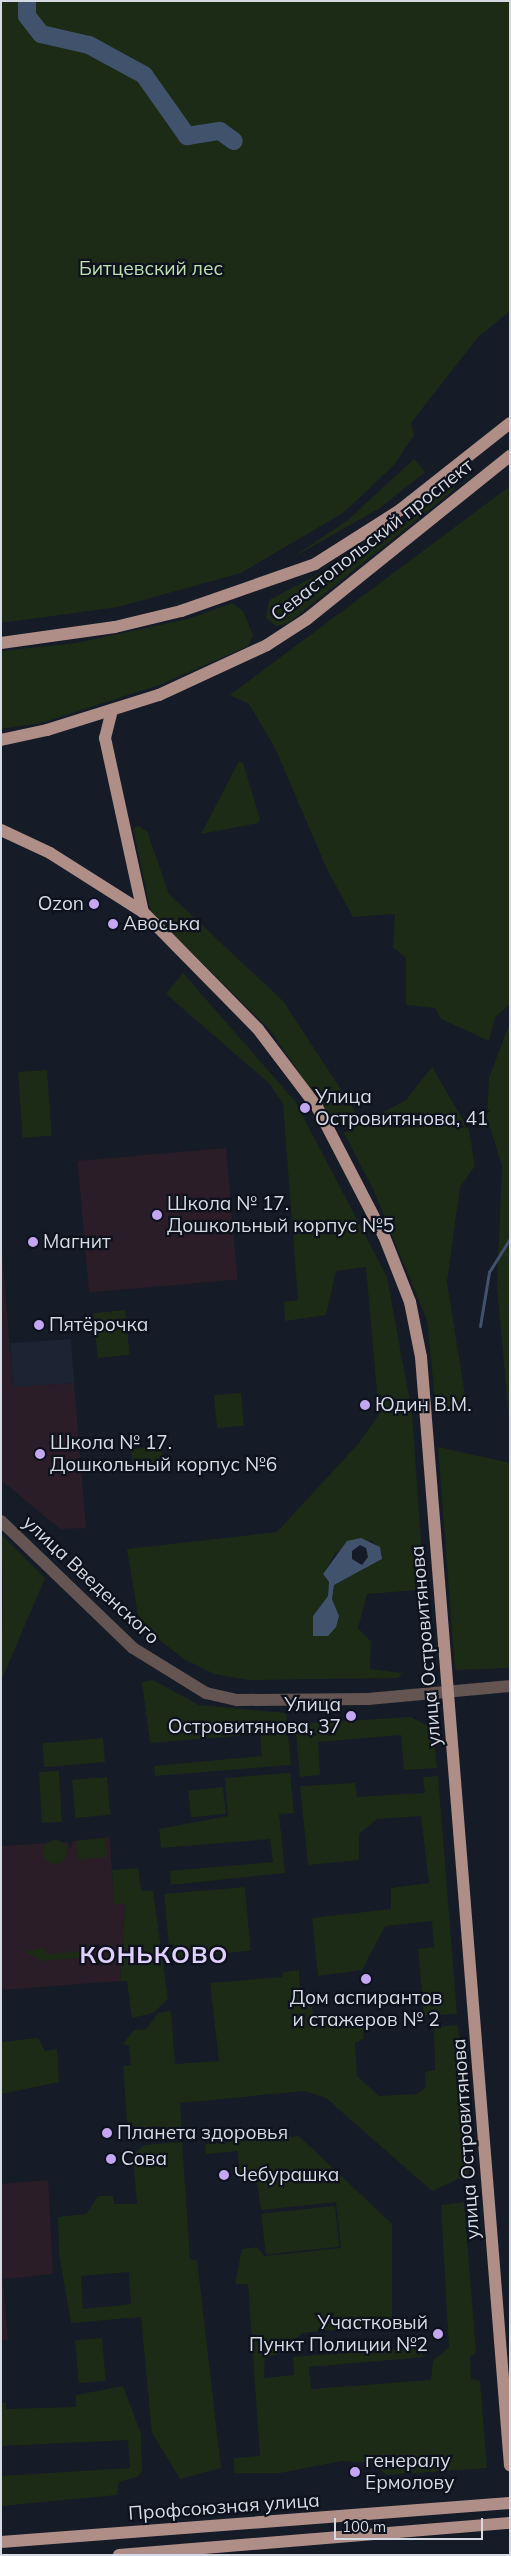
<!DOCTYPE html>
<html>
<head>
<meta charset="utf-8">
<style>
	body { margin:0 }
	#map { position:relative; width:511px; height:2556px; overflow:hidden; background:#151b27; font-family:Mulish,sans-serif }
	div>[style] { position:absolute }
	.built>* { inset:0; background:#1c2434; transform-origin:0 0 }
	.education>* { inset:0; background:#2b1d28; transform-origin:0 0 }
	.green>* { inset:0; background:#1c2b16; transform-origin:0 0 }
	.round { border-radius:50% }
	.water>* { inset:0; background:#41536c }
	.stream>* { height:3px; margin:-1.5px; padding:0 1.5px; transform-origin:1.5px; border-radius:1.5px; background:#41536c }
	.river>* { height:18px; margin:-9px; padding:0 9px; transform-origin:9px; border-radius:9px; background:#41536c }
	.minor>* { height:12px; margin:-6px; padding:0 6px; transform-origin:6px; border-radius:6px; background:#645452 }
	.major>* { height:12px; margin:-6px; padding:0 6px; transform-origin:6px; border-radius:6px; background:#af8e88 }
	.dots>* { width:14px; height:14px; translate:-50% -50%; box-sizing:border-box; border:2px solid #0d121d; border-radius:50% }
	span { translate:-50% -50%; white-space:nowrap; text-align:center; line-height:1.15; -webkit-text-stroke:4.5px #0d121d; paint-order:stroke }
	.park-label { font-size:19px; color:#bce1af }
	.street-label { font-size:19px; color:#d6dae3 }
	.poi-label { font-size:19px; color:#d6dae3 }
	.right { translate:-100% -50%; text-align:right }
	.left { translate:0 -50%; text-align:left }
	.district-label { font-size:24px; color:#e0d1fc; font-weight:700; letter-spacing:1px }
	.frame { position:absolute; inset:0; border:2px solid #d6dae3; pointer-events:none }
	.scale { position:absolute; left:334px; top:2518px; width:149px; height:22px; box-sizing:border-box; border:2px solid #d6dae3; border-top:0; padding-left:6px; font-size:15px; line-height:18px; white-space:nowrap; color:#d6dae3; -webkit-text-stroke:4px #0d121d; paint-order:stroke }
</style>
</head>
<body>
<div id="map">
	<div class="built">
		<div style="left:71px;top:1339px;width:44px;height:61px;rotate:86deg"></div>
	</div>
	<div class="education">
		<div style="left:226px;top:1148px;width:132px;height:149px;rotate:85deg"></div>
		<div style="clip-path:polygon(1px 1237px,13px 1387px,74px 1383px,86px 1528px,60px 1529px,1px 1480px)"></div>
		<div style="clip-path:polygon(110px 1837px,114px 1904px,125px 1903px,120px 1981px,1px 1990px,1px 1846px,68px 1842px,70px 1850px,73px 1841px)"></div>
		<div style="clip-path:polygon(48px 2180px,53px 2274px,3px 2279px,8px 2340px,1px 2341px,1px 2184px)"></div>
	</div>
	<div class="green">
		<div style="clip-path:polygon(1px 1px,510px 1px,510px 311px,478px 337px,411px 423px,414px 435px,394px 465px,343px 513px,241px 573px,118px 607px,1px 623px)"></div>
		<div style="clip-path:polygon(414px 459px,425px 472px,380px 508px,290px 559px,348px 520px)"></div>
		<div style="clip-path:polygon(452px 486px,455px 489px,287px 624px,276px 626px,266px 618px,269px 600px,383px 540px)"></div>
		<div style="clip-path:polygon(510px 486px,510px 1004px,495px 1017px,489px 1041px,441px 1019px,435px 1008px,406px 1005px,406px 958px,393px 947px,395px 914px,353px 917px,327px 869px,275px 748px,249px 704px,230px 695px)"></div>
		<div style="clip-path:polygon(232px 603px,243px 611px,253px 635px,248px 646px,162px 684px,41px 723px,1px 729px,1px 651px,76px 643px,188px 619px)"></div>
		<div style="clip-path:polygon(239px 761px,243px 763px,260px 819px,258px 823px,201px 834px)"></div>
		<div style="clip-path:polygon(138px 826px,147px 831px,169px 894px,283px 1001px,357px 1114px,336px 1127px,271px 1031px,151px 912px,133px 828px)"></div>
		<div style="clip-path:polygon(evenodd,183px 973px,295px 1101px,387px 1277px,412px 1413px,424px 1585px,418px 1590px,367px 1594px,358px 1628px,371px 1642px,370px 1669px,402px 1673px,398px 1678px,249px 1680px,214px 1674px,184px 1659px,157px 1638px,138px 1615px,127px 1549px,277px 1532px,359px 1443px,379px 1414px,366px 1267px,336px 1271px,326px 1315px,285px 1321px,284px 1302px,298px 1300px,283px 1104px,270px 1084px,166px 994px,183px 973px,372px 1540px,382px 1559px,334px 1585px,332px 1599px,339px 1616px,328px 1636px,313px 1616px,328px 1596px,329px 1582px,323px 1574px,336px 1552px,372px 1540px)"></div>
		<div style="clip-path:polygon(510px 1022px,510px 1429px,497px 1286px,502px 1166px,487px 1118px,489px 1078px)"></div>
		<div style="clip-path:polygon(432px 1067px,469px 1130px,475px 1166px,460px 1187px,447px 1282px,467px 1408px,436px 1410px,427px 1320px,374px 1191px,344px 1133px,406px 1100px)"></div>
		<div style="left:47px;top:1070px;width:66px;height:29px;rotate:86deg"></div>
		<div style="left:125px;top:1310px;width:45px;height:32px;rotate:84deg"></div>
		<div style="left:241px;top:1393px;width:33px;height:27px;rotate:85deg"></div>
		<div style="left:161px;top:1446px;width:18px;height:30px;rotate:84deg"></div>
		<div style="clip-path:polygon(438px 1447px,510px 1463px,510px 1668px,455px 1670px)"></div>
		<div style="clip-path:polygon(1px 1534px,45px 1578px,1px 1681px,3px 1588px)"></div>
		<div style="clip-path:polygon(153px 1680px,199px 1705px,286px 1713px,291px 1765px,155px 1776px,154px 1766px,262px 1756px,260px 1734px,150px 1743px,142px 1682px)"></div>
		<div style="clip-path:polygon(411px 1717px,433px 1729px,437px 1768px,404px 1770px,401px 1735px,318px 1742px,320px 1775px,300px 1777px,295px 1724px)"></div>
		<div style="left:103px;top:1738px;width:24px;height:61px;rotate:85deg"></div>
		<div style="left:59px;top:1771px;width:51px;height:20px;rotate:87deg"></div>
		<div style="clip-path:polygon(290px 1773px,294px 1813px,279px 1814px,285px 1873px,171px 1885px,170px 1871px,273px 1862px,270px 1839px,161px 1848px,159px 1829px,228px 1816px,225px 1778px)"></div>
		<div style="clip-path:polygon(438px 1776px,457px 2014px,424px 2016px,418px 1949px,434px 1947px,432px 1921px,385px 1926px,362px 1970px,318px 1976px,312px 1918px,391px 1909px,391px 1888px,429px 1883px,421px 1816px,377px 1819px,359px 1834px,359px 1860px,308px 1865px,300px 1786px,355px 1783px,357px 1797px,425px 1793px,423px 1777px)"></div>
		<div style="left:107px;top:1777px;width:38px;height:35px;rotate:85deg"></div>
		<div style="left:223px;top:1787px;width:27px;height:35px;rotate:84deg"></div>
		<div style="left:105px;top:1838px;width:19px;height:29px;rotate:84deg"></div>
		<div class="round" style="left:43px;top:1840px;width:24px;height:24px"></div>
		<div style="clip-path:polygon(138px 1868px,141px 1890px,153px 1891px,168px 1999px,153px 2013px,132px 2018px,127px 1981px,120px 1981px,125px 1904px,114px 1904px,112px 1870px)"></div>
		<div style="left:245px;top:1887px;width:64px;height:81px;rotate:85deg"></div>
		<div style="clip-path:polygon(44px 1947px,48px 1954px,92px 1950px,93px 1957px,42px 1961px,25px 1952px)"></div>
		<div style="clip-path:polygon(299px 1970px,300px 1991px,307px 1993px,314px 2015px,324px 2020px,362px 2017px,364px 2038px,355px 2043px,357px 2076px,379px 2096px,417px 2094px,426px 2087px,425px 2072px,435px 2070px,434px 2027px,458px 2025px,469px 2174px,432px 2191px,326px 2098px,304px 2091px,180px 2103px,182px 2132px,128px 2136px,123px 2066px,131px 2065px,129px 2046px,123px 2044px,134px 2030px,146px 2029px,158px 2013px,171px 2011px,175px 2064px,219px 2061px,210px 1983px,282px 1977px,283px 1972px)"></div>
		<div style="clip-path:polygon(38px 2038px,45px 2051px,57px 2049px,59px 2082px,1px 2094px,1px 2042px)"></div>
		<div style="clip-path:polygon(299px 2136px,392px 2224px,392px 2324px,302px 2333px,282px 2353px,265px 2358px,264px 2378px,294px 2375px,293px 2357px,415px 2348px,425px 2357px,309px 2367px,311px 2389px,431px 2380px,433px 2360px,449px 2348px,441px 2205px,464px 2202px,476px 2352px,470px 2358px,471px 2379px,480px 2381px,487px 2468px,386px 2475px,375px 2463px,342px 2461px,280px 2473px,234px 2473px,234px 2458px,260px 2456px,248px 2284px,235px 2284px,242px 2249px,257px 2247px,264px 2256px,341px 2248px,336px 2202px,261px 2210px,256px 2175px,240px 2180px,238px 2151px,206px 2154px,205px 2144px)"></div>
		<div style="clip-path:polygon(evenodd,182px 2142px,190px 2259px,197px 2260px,221px 2468px,180px 2479px,152px 2433px,141px 2317px,71px 2323px,59px 2254px,58px 2217px,86px 2214px,98px 2196px,113px 2196px,114px 2204px,137px 2204px,133px 2155px,144px 2145px,182px 2142px,129px 2272px,131px 2304px,83px 2309px,81px 2276px,129px 2272px)"></div>
		<div style="left:335px;top:2206px;width:41px;height:74px;rotate:84deg"></div>
		<div style="left:102px;top:2338px;width:43px;height:27px;rotate:85deg"></div>
		<div style="clip-path:polygon(123px 2386px,141px 2434px,142px 2472px,137px 2477px,119px 2482px,117px 2495px,1px 2506px,1px 2476px,130px 2468px,128px 2440px,1px 2446px,1px 2403px,6px 2403px,6px 2409px,76px 2407px,76px 2395px)"></div>
	</div>
	<div class="water">
		<div style="clip-path:polygon(evenodd,361px 1538px,380px 1547px,382px 1559px,334px 1585px,332px 1599px,339px 1616px,336px 1627px,328px 1636px,313px 1636px,313px 1616px,328px 1596px,329px 1582px,323px 1574px,347px 1541px,361px 1538px,360px 1545px,366px 1548px,368px 1557px,362px 1565px,352px 1559px,352px 1551px,360px 1545px)"></div>
	</div>
	<div class="stream">
		<div style="left:480px;top:1326px;width:55px;rotate:-80.5deg"></div>
		<div style="left:489px;top:1272px;width:39px;rotate:-58deg"></div>
	</div>
	<div class="river">
		<div style="left:27px;top:1px;width:15px;rotate:90deg"></div>
		<div style="left:27px;top:16px;width:23px;rotate:52deg"></div>
		<div style="left:41px;top:34px;width:49px;rotate:12.9deg"></div>
		<div style="left:89px;top:45px;width:63px;rotate:28.6deg"></div>
		<div style="left:144px;top:75px;width:75px;rotate:54.8deg"></div>
		<div style="left:187px;top:136px;width:33px;rotate:-9deg"></div>
		<div style="left:220px;top:131px;width:17px;rotate:36deg"></div>
	</div>
	<div class="minor">
		<div style="left:1px;top:1521px;width:183px;rotate:43.9deg"></div>
		<div style="left:133px;top:1648px;width:86px;rotate:31.7deg"></div>
		<div style="left:206px;top:1693px;width:32px;rotate:13deg"></div>
		<div style="left:237px;top:1700px;width:131px;rotate:-0.4deg"></div>
		<div style="left:368px;top:1699px;width:143px;rotate:-5.2deg"></div>
	</div>
	<div class="major">
		<div style="left:1px;top:643px;width:115px;rotate:-8deg"></div>
		<div style="left:115px;top:627px;width:68px;rotate:-13.6deg"></div>
		<div style="left:181px;top:611px;width:142px;rotate:-19.3deg"></div>
		<div style="left:315px;top:564px;width:101px;rotate:-32.4deg"></div>
		<div style="left:400px;top:510px;width:140px;rotate:-38.3deg"></div>
		<div style="left:112px;top:710px;width:29px;rotate:104deg"></div>
		<div style="left:105px;top:738px;width:178px;rotate:77.7deg"></div>
		<div style="left:1px;top:740px;width:47px;rotate:-12.3deg"></div>
		<div style="left:47px;top:730px;width:117px;rotate:-17.4deg"></div>
		<div style="left:159px;top:695px;width:119px;rotate:-24.8deg"></div>
		<div style="left:267px;top:645px;width:48px;rotate:-33deg"></div>
		<div style="left:307px;top:619px;width:260px;rotate:-38.8deg"></div>
		<div style="left:1px;top:830px;width:54px;rotate:25.1deg"></div>
		<div style="left:50px;top:853px;width:110px;rotate:32.4deg"></div>
		<div style="left:143px;top:912px;width:164px;rotate:45.5deg"></div>
		<div style="left:258px;top:1029px;width:98px;rotate:52.9deg"></div>
		<div style="left:317px;top:1107px;width:145px;rotate:62.6deg"></div>
		<div style="left:384px;top:1236px;width:71px;rotate:68.5deg"></div>
		<div style="left:410px;top:1302px;width:56px;rotate:78.7deg"></div>
		<div style="left:421px;top:1357px;width:1112px;rotate:85.41deg"></div>
		<div style="left:1px;top:2542px;width:510px;rotate:-4.38deg"></div>
		<div style="left:119px;top:2555px;width:392px;rotate:-4.7deg"></div>
	</div>
	<div class="dots">
		<div style="left:94px;top:904px;background:#c3a7f2"></div>
		<div style="left:113px;top:924px;background:#c3a7f2"></div>
		<div style="left:305px;top:1108px;background:#c3a7f2"></div>
		<div style="left:157px;top:1215px;background:#c3a7f2"></div>
		<div style="left:33px;top:1242px;background:#c3a7f2"></div>
		<div style="left:39px;top:1325px;background:#c3a7f2"></div>
		<div style="left:365px;top:1405px;background:#c3a7f2"></div>
		<div style="left:40px;top:1454px;background:#c3a7f2"></div>
		<div style="left:351px;top:1716px;background:#c3a7f2"></div>
		<div style="left:366px;top:1979px;background:#c3a7f2"></div>
		<div style="left:107px;top:2133px;background:#c3a7f2"></div>
		<div style="left:111px;top:2159px;background:#c3a7f2"></div>
		<div style="left:224px;top:2175px;background:#c3a7f2"></div>
		<div style="left:438px;top:2334px;background:#c3a7f2"></div>
		<div style="left:355px;top:2472px;background:#c3a7f2"></div>
	</div>
	<div class="park-label">
		<span style="left:151px;top:269px">Битцевский лес</span>
	</div>
	<div class="street-label">
		<span style="left:372px;top:540px;rotate:-38deg">Севастопольский проспект</span>
		<span style="left:91px;top:1580px;rotate:43deg">улица Введенского</span>
		<span style="left:426px;top:1646px;rotate:-95deg">улица Островитянова</span>
		<span style="left:466px;top:2139px;rotate:-94deg">улица Островитянова</span>
		<span style="left:224px;top:2507px;rotate:-4deg">Профсоюзная улица</span>
	</div>
	<div class="poi-label">
		<span class="right" style="left:84px;top:904px">Ozon</span>
		<span class="left" style="left:123px;top:924px">Авоська</span>
		<span class="left" style="left:315px;top:1108px">Улица<br>Островитянова, 41</span>
		<span class="left" style="left:167px;top:1215px">Школа № 17.<br>Дошкольный корпус №5</span>
		<span class="left" style="left:43px;top:1242px">Магнит</span>
		<span class="left" style="left:49px;top:1325px">Пятёрочка</span>
		<span class="left" style="left:375px;top:1405px">Юдин В.М.</span>
		<span class="left" style="left:50px;top:1454px">Школа № 17.<br>Дошкольный корпус №6</span>
		<span class="right" style="left:341px;top:1716px">Улица<br>Островитянова, 37</span>
		<span style="left:366px;top:2009px">Дом аспирантов<br>и стажеров № 2</span>
		<span class="left" style="left:117px;top:2133px">Планета здоровья</span>
		<span class="left" style="left:121px;top:2159px">Сова</span>
		<span class="left" style="left:234px;top:2175px">Чебурашка</span>
		<span class="right" style="left:428px;top:2334px">Участковый<br>Пункт Полиции №2</span>
		<span class="left" style="left:365px;top:2472px">генералу<br>Ермолову</span>
	</div>
	<div class="district-label">
		<span style="left:154px;top:1955px">КОНЬКОВО</span>
	</div>
	<div class="frame"></div>
	<div class="scale">100 m</div>
</div>
</body>
</html>
